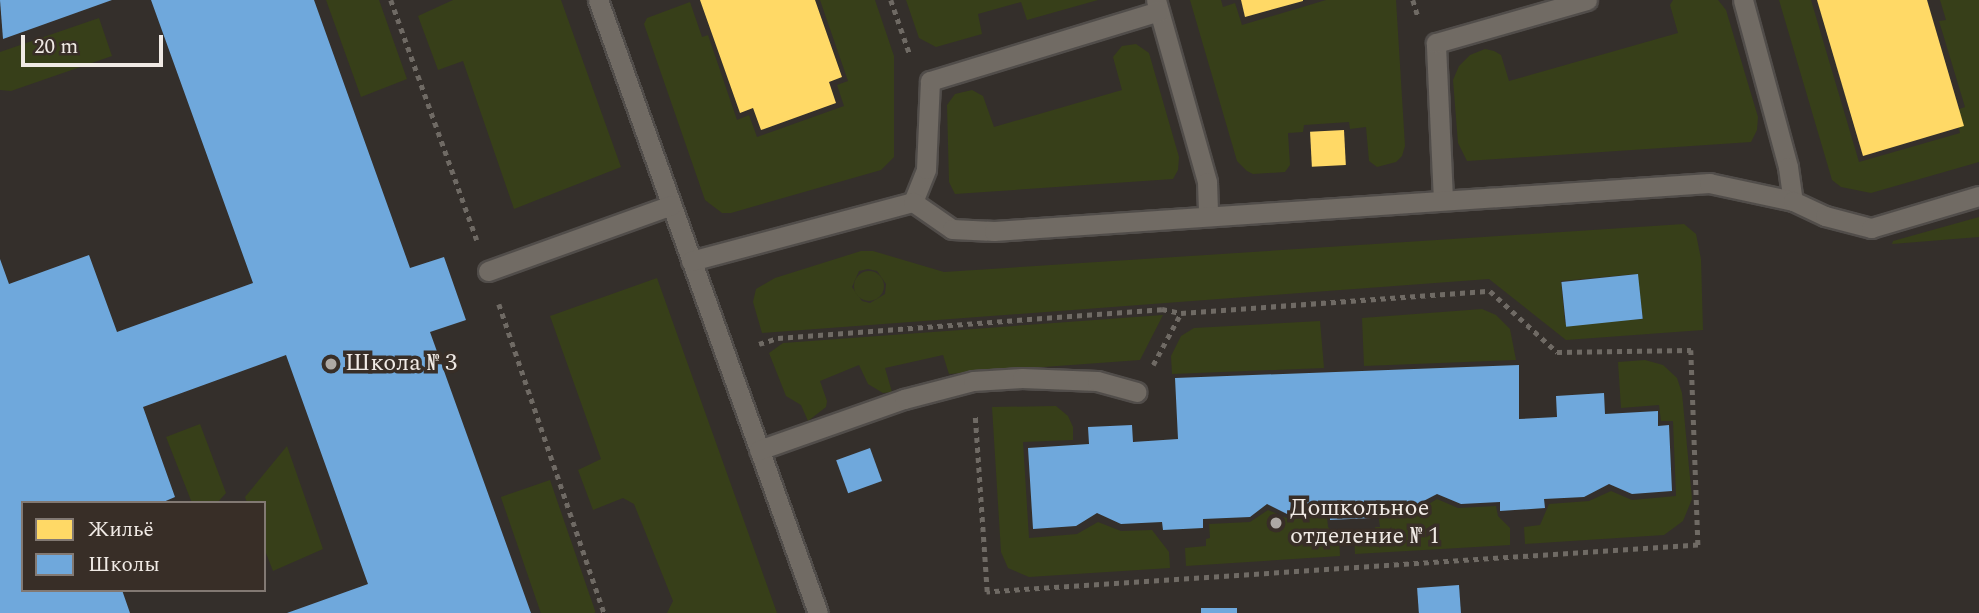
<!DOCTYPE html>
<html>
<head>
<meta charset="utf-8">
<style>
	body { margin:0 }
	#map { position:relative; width:1979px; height:613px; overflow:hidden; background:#342f2b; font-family:Spectral,serif }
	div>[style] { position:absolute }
	.green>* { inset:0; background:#373f19; transform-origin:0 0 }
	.round { border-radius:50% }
	.homes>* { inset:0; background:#ffd966; transform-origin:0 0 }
	.schools>* { inset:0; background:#6fa8dc; transform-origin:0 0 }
	.path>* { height:4.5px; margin-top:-2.25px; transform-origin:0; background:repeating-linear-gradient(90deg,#6f6a64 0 5px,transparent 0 10px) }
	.roads { filter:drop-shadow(2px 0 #514d4a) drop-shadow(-2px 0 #514d4a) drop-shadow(0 2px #514d4a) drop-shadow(0 -2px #514d4a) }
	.lane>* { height:19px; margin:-9.5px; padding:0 9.5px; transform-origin:9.5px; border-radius:9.5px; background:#716b64 }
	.dots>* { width:19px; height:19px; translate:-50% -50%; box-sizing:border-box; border:4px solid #382e27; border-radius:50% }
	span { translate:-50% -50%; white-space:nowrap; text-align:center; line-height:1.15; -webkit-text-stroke:7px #382e27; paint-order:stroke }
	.poi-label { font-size:24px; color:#f0eae5 }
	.left { translate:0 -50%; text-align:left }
	.legend { position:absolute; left:21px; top:501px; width:245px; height:91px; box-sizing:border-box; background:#382e27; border:2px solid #827973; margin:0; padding:9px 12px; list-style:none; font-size:21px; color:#f0eae5 }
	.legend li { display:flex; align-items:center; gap:14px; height:35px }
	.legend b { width:35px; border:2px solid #827973 }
	.scale { position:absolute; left:21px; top:35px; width:142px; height:32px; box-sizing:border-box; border:4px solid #f0eae5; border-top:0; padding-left:9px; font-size:21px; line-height:24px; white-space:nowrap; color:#f0eae5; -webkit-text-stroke:5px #382e27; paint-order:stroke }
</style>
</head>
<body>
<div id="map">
	<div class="green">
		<div style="clip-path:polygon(326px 0,379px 0,407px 79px,361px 97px)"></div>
		<div style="clip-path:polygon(453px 0,561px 0,621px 167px,514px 209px,463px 61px,438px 70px,418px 16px)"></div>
		<div style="clip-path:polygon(820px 0,875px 0,894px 56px,894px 157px,881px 170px,731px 213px,722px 213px,705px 200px,644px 24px,647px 18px,690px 2px,702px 37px,708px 35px,737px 120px,749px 115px,757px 137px,844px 106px,837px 85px,848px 81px)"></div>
		<div style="clip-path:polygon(906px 0,1098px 0,1027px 20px,1021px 2px,978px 14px,982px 34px,936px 47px,919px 38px)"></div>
		<div style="clip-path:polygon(1190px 0,1221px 0,1223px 7px,1235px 3px,1242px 25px,1326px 0,1396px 0,1405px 146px,1402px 156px,1396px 162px,1377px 167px,1369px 161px,1366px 127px,1350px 129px,1349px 122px,1304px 125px,1303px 132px,1288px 133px,1290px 165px,1285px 172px,1253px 174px,1247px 171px,1237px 161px)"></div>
		<div style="clip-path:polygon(1673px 0,1718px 0,1726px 10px,1758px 117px,1757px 130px,1751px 142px,1467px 161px,1458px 143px,1453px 80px,1459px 66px,1470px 55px,1485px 49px,1494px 51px,1501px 55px,1509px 81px,1678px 33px,1670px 5px)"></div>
		<div style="clip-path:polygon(1779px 0,1811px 0,1859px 162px,1960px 133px,1954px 111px,1965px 107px,1939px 21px,1946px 20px,1940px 0,1979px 0,1979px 162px,1871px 193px,1841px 187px,1832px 180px)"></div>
		<div style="clip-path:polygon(99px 18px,112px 56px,11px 91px,0 90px,0 52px)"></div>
		<div style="clip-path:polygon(1136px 44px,1149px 53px,1179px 157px,1178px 170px,1173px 179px,955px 194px,949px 182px,947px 105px,955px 94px,972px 90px,983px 96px,994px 127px,1122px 90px,1113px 57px,1122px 46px)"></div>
		<div style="clip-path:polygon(1979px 217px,1979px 237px,1892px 244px,1893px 241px)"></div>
		<div style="clip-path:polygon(evenodd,1684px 224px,1696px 234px,1701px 259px,1703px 330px,1566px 340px,1489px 279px,762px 333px,753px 302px,756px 289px,775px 278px,861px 251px,873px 251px,944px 272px,1684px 224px,868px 269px,877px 271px,886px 284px,885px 294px,870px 303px,862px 301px,852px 287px,859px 271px,868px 269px,1684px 224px,1637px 274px,1643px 319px,1565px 323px,1561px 281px,1637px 274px)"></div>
		<div class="round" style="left:854px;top:271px;width:30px;height:30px"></div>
		<div style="clip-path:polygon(657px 278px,777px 613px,667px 613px,673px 601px,634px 504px,623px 498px,593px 510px,578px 470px,601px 459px,550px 316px)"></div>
		<div style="clip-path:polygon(1482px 309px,1496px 315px,1510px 329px,1516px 360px,1364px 366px,1362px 318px)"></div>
		<div style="clip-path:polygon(1163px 315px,1140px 360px,949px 374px,943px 355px,885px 368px,892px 392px,883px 393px,868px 384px,859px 365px,820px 381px,827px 401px,826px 407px,808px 421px,801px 405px,786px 396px,769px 353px,783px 343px)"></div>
		<div style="clip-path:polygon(1320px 321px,1324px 368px,1172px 374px,1171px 356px,1181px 336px,1194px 328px)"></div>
		<div style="clip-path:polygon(1645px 360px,1663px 365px,1677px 378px,1682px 393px,1692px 499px,1683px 521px,1664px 535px,1525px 544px,1524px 527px,1540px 525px,1549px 504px,1589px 501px,1611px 491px,1632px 500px,1676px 496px,1673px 421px,1661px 421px,1659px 405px,1621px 408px,1618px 362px)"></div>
		<div style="clip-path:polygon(1056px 406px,1068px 416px,1073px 427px,1073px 440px,1023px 442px,1029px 538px,1077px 534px,1098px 522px,1121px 531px,1152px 530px,1169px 552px,1170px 568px,1029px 577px,1008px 568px,1001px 552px,992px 407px)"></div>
		<div style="clip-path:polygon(200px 424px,226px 493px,217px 503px,192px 503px,166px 437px)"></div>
		<div style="clip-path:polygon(287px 446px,323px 549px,273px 571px,264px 548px,264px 503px,247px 503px,245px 497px)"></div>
		<div style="left:550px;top:480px;width:140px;height:52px;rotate:71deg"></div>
		<div style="clip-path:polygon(1437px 499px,1458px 508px,1496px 506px,1498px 516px,1510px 528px,1510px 545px,1355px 554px,1354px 536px,1376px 535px,1375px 527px,1380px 527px,1378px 513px,1419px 510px)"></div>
		<div style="clip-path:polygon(1268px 510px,1289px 519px,1327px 517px,1328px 527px,1339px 539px,1340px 556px,1186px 566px,1185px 548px,1206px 546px,1206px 539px,1210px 538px,1209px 524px,1250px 522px)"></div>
	</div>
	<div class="homes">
		<div style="clip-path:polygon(700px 0,815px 0,842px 77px,829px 82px,836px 103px,761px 130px,753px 108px,740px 113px)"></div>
		<div style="clip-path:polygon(1241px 0,1303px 0,1303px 1px,1245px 17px)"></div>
		<div style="clip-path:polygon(1817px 0,1927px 0,1964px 126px,1863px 156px)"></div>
		<div style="left:1344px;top:130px;width:35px;height:34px;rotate:87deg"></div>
	</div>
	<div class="schools">
		<div style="clip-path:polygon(0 0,112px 0,3px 39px)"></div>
		<div style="clip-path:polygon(151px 0,314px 0,410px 268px,444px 257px,466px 320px,430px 332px,531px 613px,287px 613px,368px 584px,286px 355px,143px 407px,175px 497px,161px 503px,23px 503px,23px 590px,122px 590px,130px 613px,0 613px,0 259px,9px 284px,89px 255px,117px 332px,253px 283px)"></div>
		<div style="left:1638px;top:274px;width:45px;height:77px;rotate:84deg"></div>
		<div style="clip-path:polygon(1519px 365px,1519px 419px,1557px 417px,1556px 396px,1604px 393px,1605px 414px,1658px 411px,1658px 426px,1669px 425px,1672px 491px,1632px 494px,1609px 484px,1584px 497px,1544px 499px,1545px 508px,1500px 511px,1500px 502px,1461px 504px,1437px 494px,1412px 507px,1372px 509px,1372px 518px,1330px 520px,1330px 512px,1287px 514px,1267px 504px,1250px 517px,1203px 519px,1203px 528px,1163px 530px,1162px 522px,1121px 524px,1097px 513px,1076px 526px,1033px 529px,1028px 448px,1089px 444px,1088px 427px,1132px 425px,1133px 442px,1178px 439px,1175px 378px)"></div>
		<div style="left:870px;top:448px;width:35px;height:36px;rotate:70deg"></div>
		<div style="left:1459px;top:585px;width:28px;height:42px;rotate:86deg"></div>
		<div style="left:1201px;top:608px;width:36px;height:5px"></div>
	</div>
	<div class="path">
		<div style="left:391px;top:0;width:255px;rotate:70.3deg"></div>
		<div style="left:891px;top:0;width:58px;rotate:70.9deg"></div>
		<div style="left:1413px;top:0;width:17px;rotate:73deg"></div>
		<div style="left:499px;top:304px;width:326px;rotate:71.2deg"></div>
		<div style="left:759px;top:344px;width:20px;rotate:-18deg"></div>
		<div style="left:778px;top:338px;width:385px;rotate:-4.3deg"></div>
		<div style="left:1162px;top:309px;width:19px;rotate:12deg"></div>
		<div style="left:1181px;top:313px;width:310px;rotate:-4.1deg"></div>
		<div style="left:1490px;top:291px;width:91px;rotate:42.3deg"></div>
		<div style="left:1557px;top:352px;width:134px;rotate:-0.9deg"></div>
		<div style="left:1691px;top:350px;width:195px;rotate:87.9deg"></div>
		<div style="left:1698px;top:545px;width:713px;rotate:176.22deg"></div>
		<div style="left:987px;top:592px;width:177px;rotate:-93.9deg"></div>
		<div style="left:1153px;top:365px;width:59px;rotate:-61.7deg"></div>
	</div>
	<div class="roads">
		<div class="lane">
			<div style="left:598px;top:0;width:651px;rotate:70.26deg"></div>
			<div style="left:1156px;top:0;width:189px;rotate:74.3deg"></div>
			<div style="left:1207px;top:182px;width:33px;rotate:88deg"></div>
			<div style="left:1743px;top:0;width:173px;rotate:74.9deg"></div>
			<div style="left:1788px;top:167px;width:34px;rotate:82deg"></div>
			<div style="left:1443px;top:200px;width:157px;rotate:-92.6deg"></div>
			<div style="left:1436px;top:43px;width:157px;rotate:-15.9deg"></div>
			<div style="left:913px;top:202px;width:35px;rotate:-68deg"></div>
			<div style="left:926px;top:169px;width:88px;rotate:-87.4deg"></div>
			<div style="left:930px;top:81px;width:239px;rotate:-17deg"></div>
			<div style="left:691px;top:261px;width:230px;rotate:-14.9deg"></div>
			<div style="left:913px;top:202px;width:47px;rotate:34.7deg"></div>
			<div style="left:952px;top:229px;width:42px;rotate:2.7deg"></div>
			<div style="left:994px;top:231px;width:717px;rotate:-3.84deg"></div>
			<div style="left:1709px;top:183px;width:86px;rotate:12.1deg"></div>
			<div style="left:1793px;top:201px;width:35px;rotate:25deg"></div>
			<div style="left:1825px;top:216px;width:48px;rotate:14.6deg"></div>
			<div style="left:1871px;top:228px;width:113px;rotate:-16.5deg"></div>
			<div style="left:488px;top:271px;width:195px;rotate:-19.8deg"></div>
			<div style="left:759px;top:450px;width:154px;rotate:-19.4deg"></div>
			<div style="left:904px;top:399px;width:71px;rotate:-14.6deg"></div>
			<div style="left:973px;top:381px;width:49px;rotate:-3.5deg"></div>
			<div style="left:1022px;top:378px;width:75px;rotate:2.3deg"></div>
			<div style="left:1097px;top:381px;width:41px;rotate:15.4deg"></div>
		</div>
	</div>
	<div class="dots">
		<div style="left:331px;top:364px;background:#aea9a4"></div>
		<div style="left:1276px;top:523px;background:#aea9a4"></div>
	</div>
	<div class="poi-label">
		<span class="left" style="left:345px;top:364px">Школа № 3</span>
		<span class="left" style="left:1290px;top:523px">Дошкольное<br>отделение № 1</span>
	</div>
	<ul class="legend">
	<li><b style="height:19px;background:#ffd966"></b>Жильё</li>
	<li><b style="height:19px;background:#6fa8dc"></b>Школы</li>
	</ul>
	<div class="scale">20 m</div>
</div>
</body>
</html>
